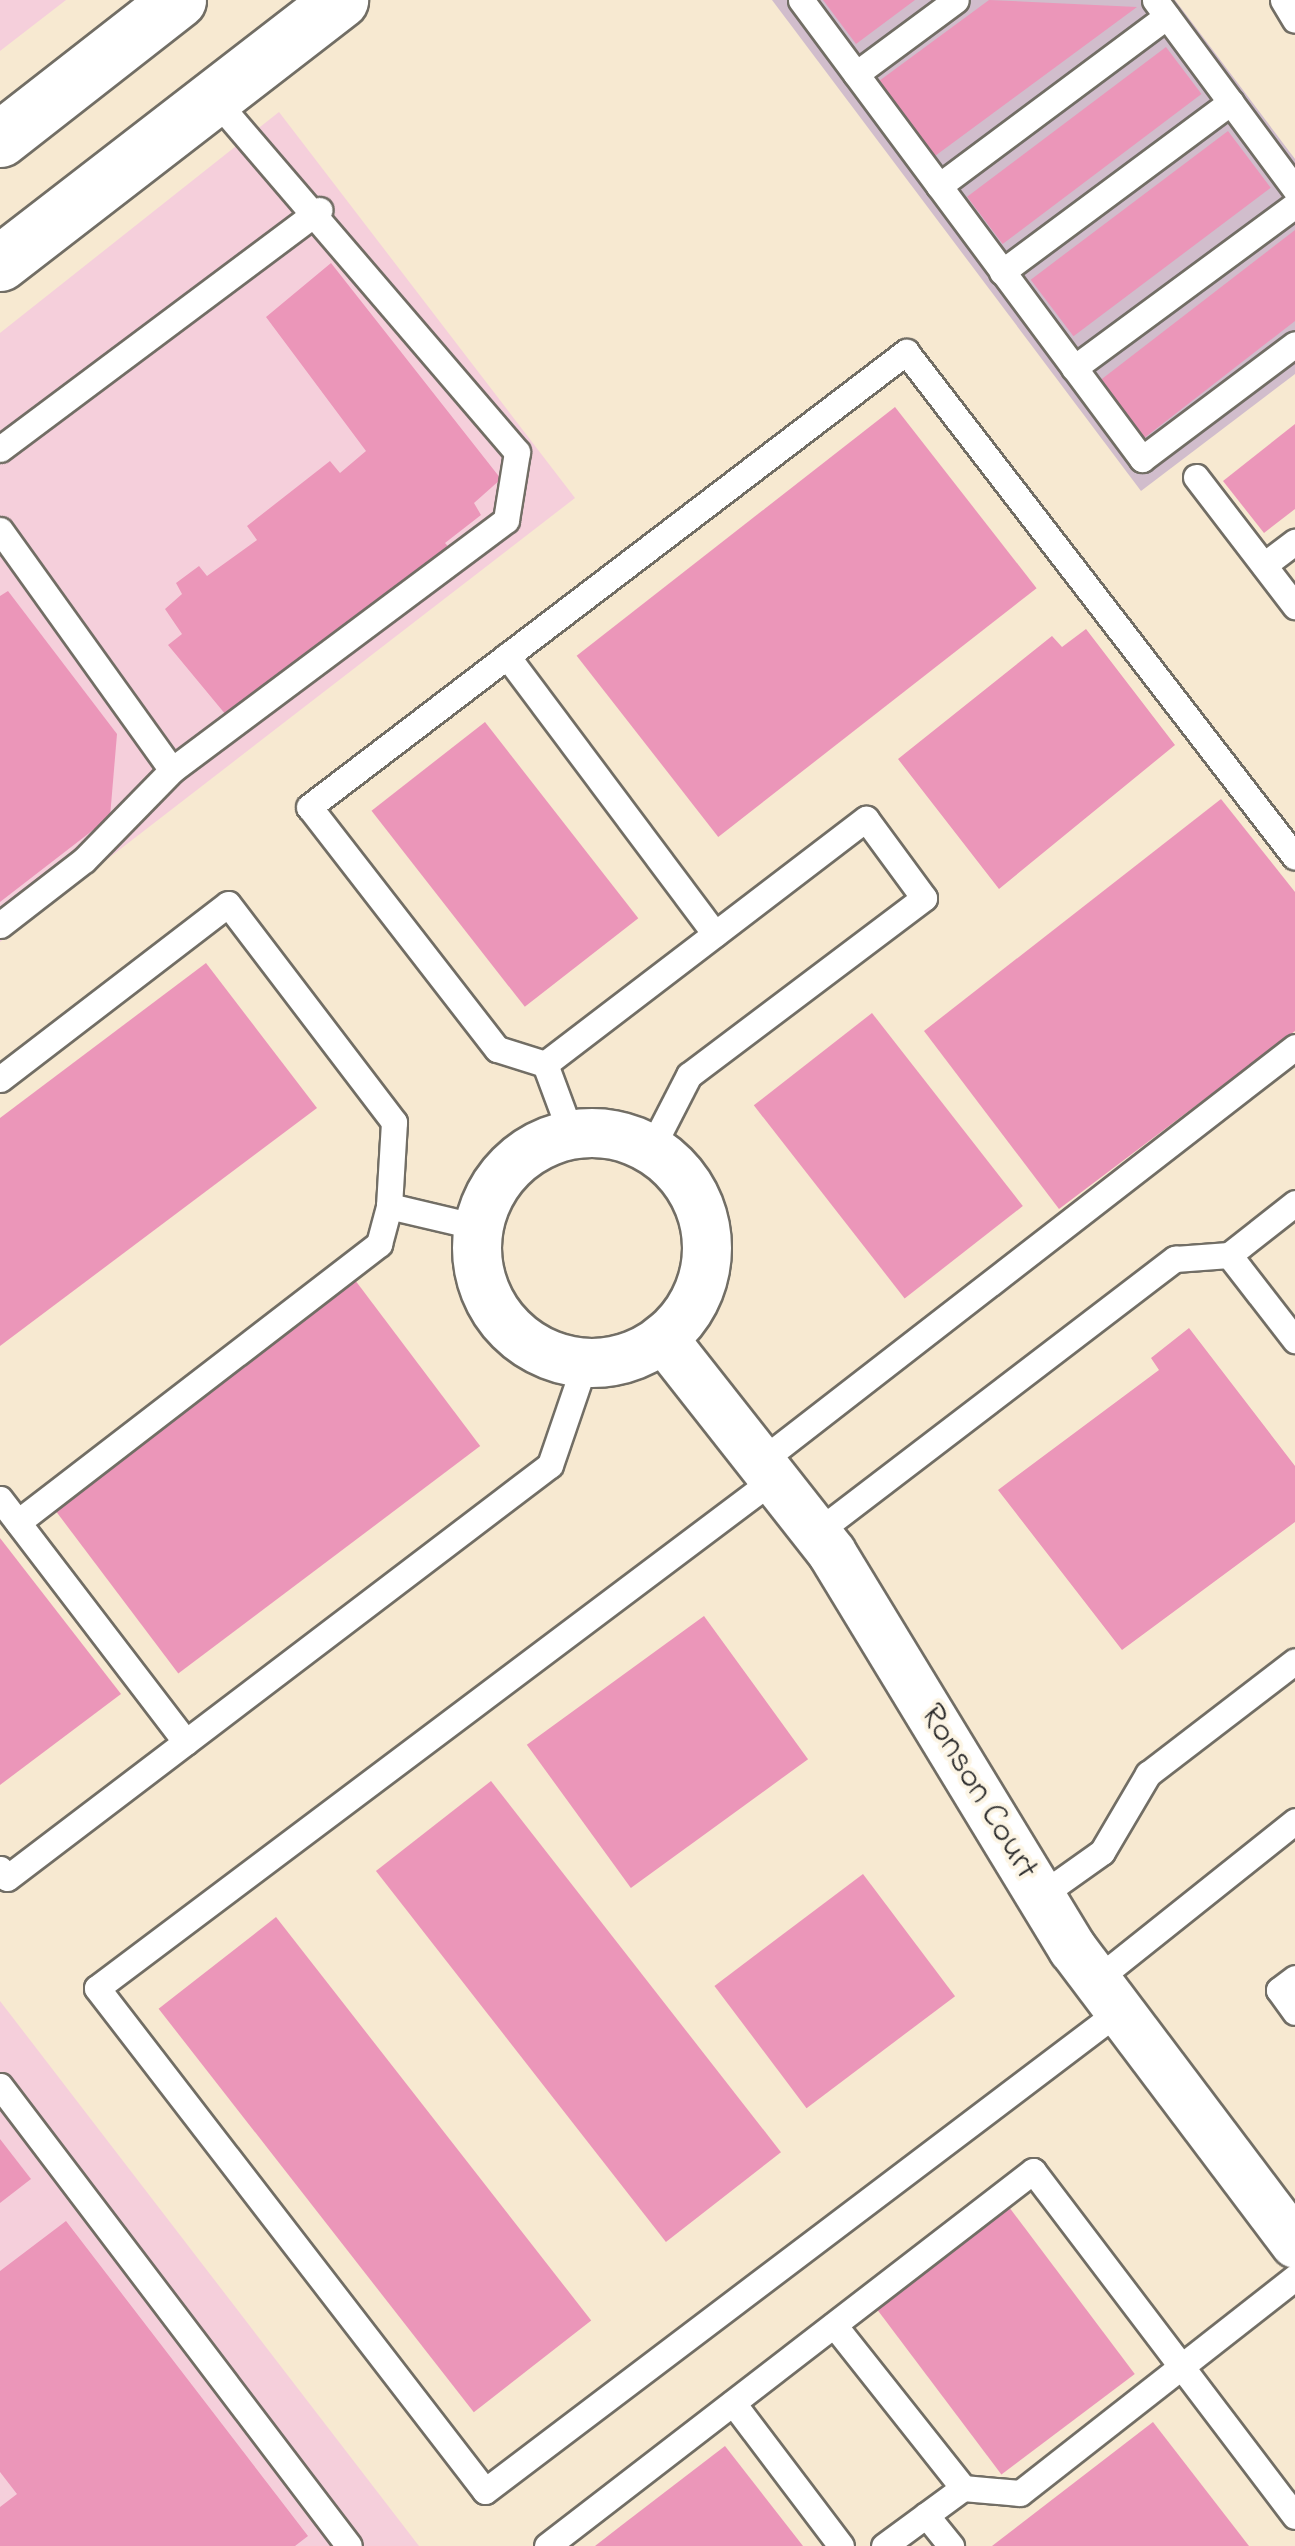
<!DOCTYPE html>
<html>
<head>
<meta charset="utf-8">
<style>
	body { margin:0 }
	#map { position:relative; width:1295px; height:2546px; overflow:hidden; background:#f7e9d1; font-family:"Indie Flower",sans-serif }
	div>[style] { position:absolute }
	.built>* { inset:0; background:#f5cfdb }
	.industrial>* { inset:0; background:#d1bdcc }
	.building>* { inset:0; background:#eb96b9; transform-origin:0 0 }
	.roads { filter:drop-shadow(2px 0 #726e65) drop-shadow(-2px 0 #726e65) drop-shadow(0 2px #726e65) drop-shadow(0 -2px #726e65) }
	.service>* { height:25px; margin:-12.5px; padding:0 12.5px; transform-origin:12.5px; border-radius:12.5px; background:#fff }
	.minor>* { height:48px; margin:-24px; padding:0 24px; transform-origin:24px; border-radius:24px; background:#fff }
	.minor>.ring { margin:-24px; padding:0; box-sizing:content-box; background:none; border:48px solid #fff; border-radius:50% }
	.primary>* { height:55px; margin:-27.5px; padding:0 27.5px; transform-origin:27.5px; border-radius:27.5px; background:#fff }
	span { translate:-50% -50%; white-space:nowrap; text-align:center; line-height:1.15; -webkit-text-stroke:8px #fcf5e5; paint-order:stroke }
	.street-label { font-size:35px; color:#2b2b2b }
</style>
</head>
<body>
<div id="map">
	<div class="built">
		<div style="clip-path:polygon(0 0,66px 0,0 51px)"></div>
		<div style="clip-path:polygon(279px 112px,575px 498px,0 942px,0 333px)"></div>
		<div style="clip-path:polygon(0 2001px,419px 2546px,0 2546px)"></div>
	</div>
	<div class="industrial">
		<div style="clip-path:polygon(772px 0,1175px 0,1295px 159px,1295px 374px,1141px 491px)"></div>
	</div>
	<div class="building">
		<div style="clip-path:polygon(823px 0,915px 0,856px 44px)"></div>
		<div style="clip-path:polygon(989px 0,1137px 7px,935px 156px,879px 81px)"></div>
		<div style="left:1166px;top:47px;width:59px;height:249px;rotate:53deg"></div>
		<div style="left:1228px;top:131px;width:71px;height:247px;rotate:53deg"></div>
		<div style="clip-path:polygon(1295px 230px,1295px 321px,1143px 439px,1098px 382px)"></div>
		<div style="clip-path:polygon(331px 263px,501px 479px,474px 503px,481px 515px,445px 543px,456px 555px,418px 583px,412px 573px,226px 715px,168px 645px,182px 634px,165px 609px,182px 594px,176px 583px,199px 566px,207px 576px,257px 540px,247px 526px,330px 461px,340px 473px,366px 451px,266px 317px)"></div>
		<div style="left:895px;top:407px;width:230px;height:404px;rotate:52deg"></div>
		<div style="clip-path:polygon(1295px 424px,1295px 509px,1264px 533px,1223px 481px)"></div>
		<div style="clip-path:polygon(8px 591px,117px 734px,110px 817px,0 902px,0 596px)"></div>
		<div style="clip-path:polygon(1086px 629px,1175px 745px,999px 889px,898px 759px,1052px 636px,1062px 647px)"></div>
		<div style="left:485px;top:722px;width:249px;height:144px;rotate:52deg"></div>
		<div style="clip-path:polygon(1221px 799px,1295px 892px,1295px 1031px,1059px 1209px,924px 1031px)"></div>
		<div style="clip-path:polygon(206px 963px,317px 1108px,0 1346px,0 1118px)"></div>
		<div style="left:872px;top:1013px;width:245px;height:150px;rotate:52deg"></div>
		<div style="left:355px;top:1280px;width:208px;height:378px;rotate:53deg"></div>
		<div style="clip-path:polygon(1189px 1328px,1295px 1466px,1295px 1522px,1122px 1650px,998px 1490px,1159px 1370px,1151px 1358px)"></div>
		<div style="clip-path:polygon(0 1538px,121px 1694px,0 1785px)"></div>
		<div style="left:704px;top:1616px;width:177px;height:219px;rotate:54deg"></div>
		<div style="left:491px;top:1781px;width:471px;height:146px;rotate:52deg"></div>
		<div style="left:863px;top:1874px;width:153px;height:186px;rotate:53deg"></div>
		<div style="left:276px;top:1917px;width:512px;height:149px;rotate:52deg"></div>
		<div style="clip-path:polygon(0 2139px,31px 2179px,0 2203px)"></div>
		<div style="left:1009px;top:2207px;width:209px;height:167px;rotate:53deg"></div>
		<div style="clip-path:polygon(66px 2221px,308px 2536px,295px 2546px,0 2546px,0 2507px,17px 2494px,0 2472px,0 2271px)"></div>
		<div style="clip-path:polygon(1153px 2422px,1249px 2546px,992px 2546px)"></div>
		<div style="clip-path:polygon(725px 2446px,803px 2546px,595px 2546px,622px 2525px)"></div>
	</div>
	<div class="roads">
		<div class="service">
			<div style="left:801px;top:0;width:572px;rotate:53.39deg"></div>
			<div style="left:1142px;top:459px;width:191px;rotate:-36.9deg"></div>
			<div style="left:1155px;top:0;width:235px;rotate:53.5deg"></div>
			<div style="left:1283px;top:0;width:23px;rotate:59deg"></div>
			<div style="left:856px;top:74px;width:124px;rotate:-36.5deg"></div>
			<div style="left:939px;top:186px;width:284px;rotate:-36.7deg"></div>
			<div style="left:1002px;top:272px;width:285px;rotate:-36.6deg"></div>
			<div style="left:1074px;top:368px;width:275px;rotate:-36.4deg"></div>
			<div style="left:0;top:449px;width:399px;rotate:-36.8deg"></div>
			<div style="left:1196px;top:477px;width:163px;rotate:52.5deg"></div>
			<div style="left:0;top:530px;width:295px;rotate:54.4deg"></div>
			<div style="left:1264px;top:565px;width:39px;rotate:-37deg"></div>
			<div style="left:507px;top:656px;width:347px;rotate:53.2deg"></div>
			<div style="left:0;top:925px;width:106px;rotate:-37.7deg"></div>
			<div style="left:84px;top:860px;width:126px;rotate:-45.6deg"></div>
			<div style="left:172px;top:770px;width:417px;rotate:-36.8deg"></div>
			<div style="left:506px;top:520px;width:69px;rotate:-80.8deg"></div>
			<div style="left:517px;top:452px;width:466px;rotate:-130.6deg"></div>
			<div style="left:545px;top:1064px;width:50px;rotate:-162.6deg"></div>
			<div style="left:497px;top:1049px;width:306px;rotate:-127.8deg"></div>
			<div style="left:309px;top:807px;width:751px;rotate:-37.31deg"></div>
			<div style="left:906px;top:352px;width:637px;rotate:52.39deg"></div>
			<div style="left:0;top:1079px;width:287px;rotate:-37.5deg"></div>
			<div style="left:228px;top:904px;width:274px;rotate:52.7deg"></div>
			<div style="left:394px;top:1122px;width:84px;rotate:93.4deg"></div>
			<div style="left:389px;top:1206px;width:91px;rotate:13.3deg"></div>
			<div style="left:571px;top:1134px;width:75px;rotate:-110.4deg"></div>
			<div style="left:545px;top:1064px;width:404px;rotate:-37.4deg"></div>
			<div style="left:866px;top:819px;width:98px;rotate:53.7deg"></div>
			<div style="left:924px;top:898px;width:294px;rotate:143deg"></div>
			<div style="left:689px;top:1075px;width:83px;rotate:117.2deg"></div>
			<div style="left:1229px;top:1255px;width:84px;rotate:-38.2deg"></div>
			<div style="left:760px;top:1462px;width:677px;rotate:-37.8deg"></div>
			<div style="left:774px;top:1479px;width:847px;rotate:143.06deg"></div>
			<div style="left:97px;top:1988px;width:635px;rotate:52.35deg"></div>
			<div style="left:485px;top:2491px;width:795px;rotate:-37.13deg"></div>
			<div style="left:0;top:1499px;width:306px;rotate:52.6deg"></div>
			<div style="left:18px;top:1522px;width:456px;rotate:-37.6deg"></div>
			<div style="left:379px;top:1244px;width:39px;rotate:-75deg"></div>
			<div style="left:816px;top:1533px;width:452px;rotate:-37.4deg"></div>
			<div style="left:1175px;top:1259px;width:54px;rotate:-4.2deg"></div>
			<div style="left:1229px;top:1255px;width:108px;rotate:52.2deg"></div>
			<div style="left:0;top:1869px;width:11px;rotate:52deg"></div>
			<div style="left:7px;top:1878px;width:682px;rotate:-37.26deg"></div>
			<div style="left:550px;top:1465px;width:108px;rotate:-71.1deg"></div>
			<div style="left:1040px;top:1896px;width:76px;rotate:-35.4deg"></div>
			<div style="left:1102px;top:1852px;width:91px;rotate:-59.5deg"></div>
			<div style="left:1148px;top:1774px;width:185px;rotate:-37.5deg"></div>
			<div style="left:1295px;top:1978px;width:20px;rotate:143deg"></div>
			<div style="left:1279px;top:1990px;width:27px;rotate:54deg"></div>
			<div style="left:1096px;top:1980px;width:255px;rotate:-38.6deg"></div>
			<div style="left:0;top:2086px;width:577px;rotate:52.81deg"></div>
			<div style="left:834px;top:2325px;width:208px;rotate:51.6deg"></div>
			<div style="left:963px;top:2488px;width:98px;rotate:143.7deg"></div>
			<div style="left:733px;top:2403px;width:179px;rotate:52.9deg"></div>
			<div style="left:963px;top:2488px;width:57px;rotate:5deg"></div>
			<div style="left:1020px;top:2493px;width:350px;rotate:-38.1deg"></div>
			<div style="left:926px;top:2515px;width:40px;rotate:51deg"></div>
			<div style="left:547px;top:2546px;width:614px;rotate:-37.65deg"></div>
			<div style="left:1033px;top:2171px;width:433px;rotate:52.8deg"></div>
		</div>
		<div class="minor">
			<div class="ring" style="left:477px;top:1133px;width:182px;height:182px"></div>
			<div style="left:663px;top:1338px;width:273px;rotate:51.8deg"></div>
			<div style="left:832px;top:1553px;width:464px;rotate:58.7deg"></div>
			<div style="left:1073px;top:1949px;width:369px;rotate:53deg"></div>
		</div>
		<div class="primary">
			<div style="left:0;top:139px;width:226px;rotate:-38deg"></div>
			<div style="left:0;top:263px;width:430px;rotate:-37.7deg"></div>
		</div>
	</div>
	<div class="street-label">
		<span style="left:978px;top:1792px;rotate:59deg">Ronson Court</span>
	</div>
</div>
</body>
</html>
